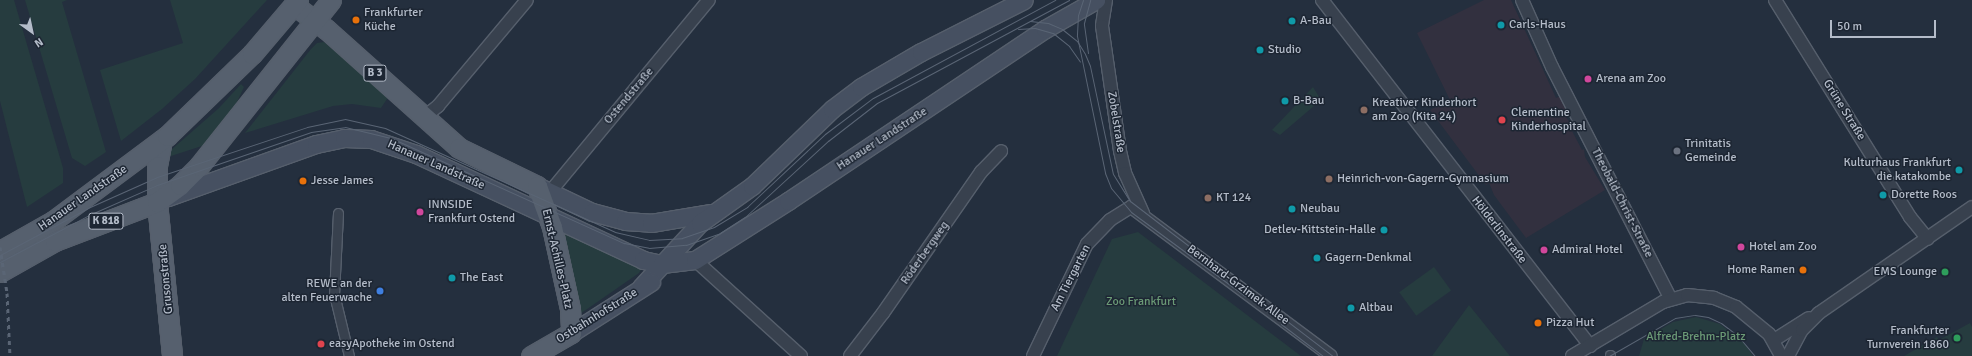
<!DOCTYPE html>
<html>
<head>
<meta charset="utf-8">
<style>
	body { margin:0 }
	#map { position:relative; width:1972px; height:356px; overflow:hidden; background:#242f3e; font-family:Signika,sans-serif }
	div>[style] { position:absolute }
	.medical>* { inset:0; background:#32303f }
	.green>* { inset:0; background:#263c3f; transform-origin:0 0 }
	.roads { filter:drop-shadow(1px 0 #565f6c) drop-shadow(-1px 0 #565f6c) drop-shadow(0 1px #565f6c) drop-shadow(0 -1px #565f6c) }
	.pedestrian>* { height:9px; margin:-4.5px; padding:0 4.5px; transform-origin:4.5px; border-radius:4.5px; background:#38414e }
	.minor>* { height:12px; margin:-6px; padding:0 6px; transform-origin:6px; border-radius:6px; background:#38414e }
	.secondary>* { height:17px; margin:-8.5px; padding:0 8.5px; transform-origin:8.5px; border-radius:8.5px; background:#465061 }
	.primary>* { height:19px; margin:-9.5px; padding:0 9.5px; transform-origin:9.5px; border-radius:9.5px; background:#56606e }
	.tram>* { height:1px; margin:-0.5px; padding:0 0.5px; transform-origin:0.5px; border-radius:0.5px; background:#5a6575 }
	.rail>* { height:3px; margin-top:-1.5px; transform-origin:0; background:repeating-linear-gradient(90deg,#5a6575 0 4px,transparent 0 8px) }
	.dots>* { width:11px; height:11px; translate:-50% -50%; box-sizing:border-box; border:2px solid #1d2633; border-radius:50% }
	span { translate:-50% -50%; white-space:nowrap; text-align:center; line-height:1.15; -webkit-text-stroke:3px #1d2633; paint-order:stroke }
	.shield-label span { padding:1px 3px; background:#1d2633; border:1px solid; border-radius:3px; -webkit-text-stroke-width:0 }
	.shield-label { font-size:11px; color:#b4bcc9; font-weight:700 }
	.poi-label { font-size:12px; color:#b4bcc9 }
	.left { translate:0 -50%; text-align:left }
	.right { translate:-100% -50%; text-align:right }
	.street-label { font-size:12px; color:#b4bcc9 }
	.park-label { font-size:12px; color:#6b9a76 }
	.north { position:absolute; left:12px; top:12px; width:40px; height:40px; -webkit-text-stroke:3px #1d2633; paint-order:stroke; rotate:147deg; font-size:11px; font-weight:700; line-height:16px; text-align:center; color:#b4bcc9 }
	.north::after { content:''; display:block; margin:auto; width:14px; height:18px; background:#b4bcc9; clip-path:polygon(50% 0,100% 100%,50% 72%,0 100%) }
	.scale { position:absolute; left:1830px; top:20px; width:106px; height:18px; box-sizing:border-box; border:2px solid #b4bcc9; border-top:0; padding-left:5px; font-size:12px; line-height:14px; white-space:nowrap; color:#b4bcc9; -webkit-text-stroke:3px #1d2633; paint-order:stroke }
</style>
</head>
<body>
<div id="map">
	<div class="medical">
		<div style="clip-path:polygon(1484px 0,1511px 0,1556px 98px,1561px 96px,1570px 113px,1565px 116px,1572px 125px,1571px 129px,1582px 150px,1584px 149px,1585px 157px,1605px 190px,1526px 238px,1494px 195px,1489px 183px,1486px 185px,1430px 110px,1450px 100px,1417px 33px)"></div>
	</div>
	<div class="green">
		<div style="clip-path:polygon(0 0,14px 0,63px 168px,63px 183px,27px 207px,0 101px)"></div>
		<div style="clip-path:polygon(25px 0,67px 0,62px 2px,106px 152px,85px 166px,72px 158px)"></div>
		<div style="clip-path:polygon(170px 0,267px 0,195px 79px,162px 109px,121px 141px,100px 70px,183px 43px)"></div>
		<div style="clip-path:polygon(324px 42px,389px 96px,381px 108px,352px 104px,333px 106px,245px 133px,311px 49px,317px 43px)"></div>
		<div style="clip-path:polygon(241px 84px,244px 87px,236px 104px,208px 144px,168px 157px,171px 150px,219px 108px)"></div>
		<div style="clip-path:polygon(1313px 87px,1321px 100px,1280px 135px,1272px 130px)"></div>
		<div style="clip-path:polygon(563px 227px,642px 268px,639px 273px,580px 314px)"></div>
		<div style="clip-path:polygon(1138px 232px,1301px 356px,1057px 356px,1112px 239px)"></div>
		<div style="left:1434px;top:267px;width:29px;height:43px;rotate:54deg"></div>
		<div style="clip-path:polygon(1469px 305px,1510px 356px,1432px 356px)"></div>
		<div style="clip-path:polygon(1696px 317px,1720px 324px,1745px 344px,1753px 356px,1639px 356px,1644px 339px,1673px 322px)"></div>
		<div style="clip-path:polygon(1970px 323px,1972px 327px,1972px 356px,1904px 356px,1937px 337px,1939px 340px)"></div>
	</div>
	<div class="roads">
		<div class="pedestrian">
			<div style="left:338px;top:213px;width:81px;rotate:92.8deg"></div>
			<div style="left:334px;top:294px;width:64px;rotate:76.4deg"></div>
			<div style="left:1610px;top:356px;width:1px;rotate:-90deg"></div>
		</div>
		<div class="minor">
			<div style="left:1106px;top:0;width:26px;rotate:99deg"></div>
			<div style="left:1102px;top:26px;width:126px;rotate:81.8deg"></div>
			<div style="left:1120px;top:151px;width:23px;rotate:77deg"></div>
			<div style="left:1125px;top:173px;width:44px;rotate:65.8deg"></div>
			<div style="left:1322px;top:0;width:438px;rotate:52.2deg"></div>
			<div style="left:1522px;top:0;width:73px;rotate:65.9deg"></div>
			<div style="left:1552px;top:67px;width:259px;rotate:62.9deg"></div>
			<div style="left:1775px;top:0;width:256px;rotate:58.1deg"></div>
			<div style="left:1910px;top:217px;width:28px;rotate:51deg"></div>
			<div style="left:424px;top:117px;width:18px;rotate:-38deg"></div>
			<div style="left:438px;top:106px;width:138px;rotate:-50deg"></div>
			<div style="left:550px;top:192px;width:249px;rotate:-50.4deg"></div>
			<div style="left:695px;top:260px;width:143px;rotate:42.2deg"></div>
			<div style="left:1774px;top:340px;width:41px;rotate:-32.2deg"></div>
			<div style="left:850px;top:356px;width:54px;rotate:-52.5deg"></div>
			<div style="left:883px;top:313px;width:172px;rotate:-55.2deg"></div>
			<div style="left:981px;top:172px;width:29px;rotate:-46deg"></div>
			<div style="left:1033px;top:356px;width:124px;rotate:-64.3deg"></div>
			<div style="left:1087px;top:244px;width:33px;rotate:-46deg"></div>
			<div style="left:1110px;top:220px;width:25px;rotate:-32deg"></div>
			<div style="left:1131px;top:207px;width:249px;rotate:36.7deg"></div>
			<div style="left:1572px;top:356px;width:106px;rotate:-30.7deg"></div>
			<div style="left:1663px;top:302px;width:25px;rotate:-16deg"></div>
			<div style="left:1687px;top:295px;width:27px;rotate:6deg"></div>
			<div style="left:1714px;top:298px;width:24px;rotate:22deg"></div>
			<div style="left:1736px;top:307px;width:43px;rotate:39.3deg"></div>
			<div style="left:1769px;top:334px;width:25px;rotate:61deg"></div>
			<div style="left:1788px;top:356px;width:30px;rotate:-62deg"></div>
			<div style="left:1802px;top:330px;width:24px;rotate:-45deg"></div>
			<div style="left:1819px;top:313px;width:186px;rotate:-34.7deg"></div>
		</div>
		<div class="secondary">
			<div style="left:537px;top:186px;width:61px;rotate:25.3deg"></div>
			<div style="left:592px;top:212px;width:34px;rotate:15deg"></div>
			<div style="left:625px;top:221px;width:26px;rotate:4deg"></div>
			<div style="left:651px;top:223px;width:61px;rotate:-9.5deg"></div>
			<div style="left:168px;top:197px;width:157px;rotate:-19.7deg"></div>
			<div style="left:316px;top:144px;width:29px;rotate:-12deg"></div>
			<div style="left:344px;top:138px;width:27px;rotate:2deg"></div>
			<div style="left:371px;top:139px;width:47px;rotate:18.4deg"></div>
			<div style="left:416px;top:154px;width:251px;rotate:25deg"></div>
			<div style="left:643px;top:260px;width:19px;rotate:12deg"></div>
			<div style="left:662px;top:264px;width:33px;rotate:-7deg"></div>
			<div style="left:695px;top:260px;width:110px;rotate:-32.4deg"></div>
			<div style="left:788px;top:201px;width:309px;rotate:-33.8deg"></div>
			<div style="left:1045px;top:29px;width:59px;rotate:-29.6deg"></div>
			<div style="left:641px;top:287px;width:87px;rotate:-47.3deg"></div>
			<div style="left:700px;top:223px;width:64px;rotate:-35.4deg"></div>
			<div style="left:752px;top:186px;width:111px;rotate:-43.9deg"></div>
			<div style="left:832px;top:109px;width:36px;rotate:-37deg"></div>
			<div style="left:861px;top:87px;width:69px;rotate:-30.3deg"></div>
			<div style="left:921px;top:52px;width:115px;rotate:-26.8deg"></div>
			<div style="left:571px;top:333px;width:95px;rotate:-32.5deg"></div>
		</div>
		<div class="primary">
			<div style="left:294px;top:5px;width:40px;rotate:37deg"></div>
			<div style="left:326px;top:29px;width:178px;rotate:41.8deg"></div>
			<div style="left:459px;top:148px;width:87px;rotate:26deg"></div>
			<div style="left:537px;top:186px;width:44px;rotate:69.9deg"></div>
			<div style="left:552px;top:227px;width:84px;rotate:77.6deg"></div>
			<div style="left:570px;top:309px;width:21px;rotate:87deg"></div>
			<div style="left:571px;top:330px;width:3px;rotate:90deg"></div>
			<div style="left:571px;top:333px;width:46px;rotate:150.1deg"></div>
			<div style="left:162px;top:140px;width:26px;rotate:101deg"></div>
			<div style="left:157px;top:166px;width:36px;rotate:90deg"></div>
			<div style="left:157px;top:202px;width:155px;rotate:84.4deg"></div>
			<div style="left:0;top:251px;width:61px;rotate:-29.5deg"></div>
			<div style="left:53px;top:221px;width:142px;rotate:-36.7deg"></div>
			<div style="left:167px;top:136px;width:118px;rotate:-44deg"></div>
			<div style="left:252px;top:54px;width:71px;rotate:-49.6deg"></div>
			<div style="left:0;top:272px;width:63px;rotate:-29.4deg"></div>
			<div style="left:55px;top:241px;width:109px;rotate:-20.9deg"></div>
			<div style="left:157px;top:202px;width:29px;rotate:-36deg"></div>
			<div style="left:180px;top:185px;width:27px;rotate:-45deg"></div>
			<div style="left:199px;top:166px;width:212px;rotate:-51.5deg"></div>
		</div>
	</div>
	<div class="tram">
		<div style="left:1083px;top:0;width:16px;rotate:108deg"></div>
		<div style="left:1078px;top:15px;width:21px;rotate:93deg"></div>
		<div style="left:1077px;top:36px;width:140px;rotate:78.4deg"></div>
		<div style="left:1105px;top:173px;width:16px;rotate:68deg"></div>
		<div style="left:1111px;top:188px;width:31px;rotate:50deg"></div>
		<div style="left:1131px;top:212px;width:142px;rotate:36.4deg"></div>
		<div style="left:1030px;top:21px;width:18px;rotate:6deg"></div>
		<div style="left:1048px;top:23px;width:15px;rotate:23deg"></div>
		<div style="left:1062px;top:29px;width:19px;rotate:39deg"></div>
		<div style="left:1077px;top:41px;width:15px;rotate:58deg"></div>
		<div style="left:1085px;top:54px;width:13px;rotate:67deg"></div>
		<div style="left:1090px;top:66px;width:110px;rotate:78deg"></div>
		<div style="left:1113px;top:174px;width:32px;rotate:58deg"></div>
		<div style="left:1130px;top:201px;width:255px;rotate:37.4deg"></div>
		<div style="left:1018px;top:29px;width:17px;rotate:-3deg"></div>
		<div style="left:1035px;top:28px;width:19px;rotate:16deg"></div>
		<div style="left:1053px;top:33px;width:21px;rotate:39deg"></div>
		<div style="left:1069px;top:46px;width:19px;rotate:55deg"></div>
		<div style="left:1088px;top:53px;width:30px;rotate:-98deg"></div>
		<div style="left:1084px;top:23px;width:24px;rotate:-75deg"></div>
		<div style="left:0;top:255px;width:102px;rotate:-28.1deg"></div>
		<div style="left:90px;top:207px;width:73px;rotate:-24.1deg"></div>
		<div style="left:157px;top:177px;width:158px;rotate:-18.4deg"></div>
		<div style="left:307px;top:127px;width:39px;rotate:-12deg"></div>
		<div style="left:345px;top:119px;width:41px;rotate:12.7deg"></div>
		<div style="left:385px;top:128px;width:252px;rotate:24.3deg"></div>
		<div style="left:615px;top:232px;width:35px;rotate:13deg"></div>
		<div style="left:649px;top:240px;width:33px;rotate:-3deg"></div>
		<div style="left:682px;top:238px;width:34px;rotate:-19deg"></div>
		<div style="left:714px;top:227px;width:39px;rotate:-31deg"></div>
		<div style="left:747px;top:207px;width:107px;rotate:-43.1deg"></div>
		<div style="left:825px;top:134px;width:60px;rotate:-36.9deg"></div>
		<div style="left:873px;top:98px;width:207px;rotate:-28.3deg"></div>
		<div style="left:0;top:262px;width:101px;rotate:-27.8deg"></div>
		<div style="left:89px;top:215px;width:74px;rotate:-23.8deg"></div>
		<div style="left:157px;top:185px;width:163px;rotate:-19deg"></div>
		<div style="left:311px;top:132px;width:34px;rotate:-8deg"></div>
		<div style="left:345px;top:127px;width:47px;rotate:13.4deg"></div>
		<div style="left:391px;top:138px;width:256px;rotate:24.3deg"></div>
		<div style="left:624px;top:243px;width:25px;rotate:11deg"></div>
		<div style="left:649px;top:248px;width:37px;rotate:-5deg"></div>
		<div style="left:686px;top:245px;width:36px;rotate:-19deg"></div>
		<div style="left:720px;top:233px;width:30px;rotate:-33deg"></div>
		<div style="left:745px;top:217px;width:113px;rotate:-42.5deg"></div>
		<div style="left:828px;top:141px;width:62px;rotate:-37.8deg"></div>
		<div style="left:877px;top:103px;width:218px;rotate:-28.2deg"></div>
		<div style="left:1281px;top:324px;width:53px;rotate:37.3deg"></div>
		<div style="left:1609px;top:356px;width:76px;rotate:-29.9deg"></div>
		<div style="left:1675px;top:318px;width:20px;rotate:-9deg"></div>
		<div style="left:1695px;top:315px;width:13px;rotate:9deg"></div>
		<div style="left:1708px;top:317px;width:14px;rotate:25deg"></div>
		<div style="left:1721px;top:323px;width:21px;rotate:37deg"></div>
		<div style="left:1738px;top:336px;width:26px;rotate:50deg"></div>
	</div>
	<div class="rail">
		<div style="left:0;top:247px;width:47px;rotate:81.3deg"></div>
		<div style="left:7px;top:293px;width:63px;rotate:87.3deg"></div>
	</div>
	<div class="dots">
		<div style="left:356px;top:20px;background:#e8710a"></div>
		<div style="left:1292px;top:21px;background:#0f9aa8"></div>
		<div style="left:1501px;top:25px;background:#0f9aa8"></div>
		<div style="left:1260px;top:50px;background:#0f9aa8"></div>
		<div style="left:1588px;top:79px;background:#d1479c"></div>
		<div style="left:1285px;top:101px;background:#0f9aa8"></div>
		<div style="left:1364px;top:110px;background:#8d6e63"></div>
		<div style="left:1502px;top:120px;background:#e0444e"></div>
		<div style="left:1677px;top:151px;background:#6b7280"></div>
		<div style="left:1959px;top:170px;background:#0f9aa8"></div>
		<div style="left:1329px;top:179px;background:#8d6e63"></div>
		<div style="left:303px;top:181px;background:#e8710a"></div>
		<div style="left:1883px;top:195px;background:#0f9aa8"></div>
		<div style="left:1208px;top:198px;background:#8d6e63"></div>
		<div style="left:1292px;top:209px;background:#0f9aa8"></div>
		<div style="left:420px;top:212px;background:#d1479c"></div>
		<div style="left:1384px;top:230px;background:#0f9aa8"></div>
		<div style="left:1741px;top:247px;background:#d1479c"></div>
		<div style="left:1544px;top:250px;background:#d1479c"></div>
		<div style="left:1317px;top:258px;background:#0f9aa8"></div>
		<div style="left:1803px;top:270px;background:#e8710a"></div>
		<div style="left:1945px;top:272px;background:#2e9e5b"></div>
		<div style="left:452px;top:278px;background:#0f9aa8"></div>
		<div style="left:380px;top:291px;background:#3f7fe0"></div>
		<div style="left:1351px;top:308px;background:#0f9aa8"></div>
		<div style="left:1538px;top:323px;background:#e8710a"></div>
		<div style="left:1957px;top:338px;background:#2e9e5b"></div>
		<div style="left:321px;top:344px;background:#e0444e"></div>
	</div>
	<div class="shield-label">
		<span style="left:375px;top:73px">B 3</span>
		<span style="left:106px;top:221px">K 818</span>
	</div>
	<div class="poi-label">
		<span class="left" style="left:364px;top:20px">Frankfurter<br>Küche</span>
		<span class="left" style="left:1300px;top:21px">A-Bau</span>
		<span class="left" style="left:1509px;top:25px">Carls-Haus</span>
		<span class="left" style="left:1268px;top:50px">Studio</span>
		<span class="left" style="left:1596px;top:79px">Arena am Zoo</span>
		<span class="left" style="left:1293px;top:101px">B-Bau</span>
		<span class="left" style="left:1372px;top:110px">Kreativer Kinderhort<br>am Zoo (Kita 24)</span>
		<span class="left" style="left:1511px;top:120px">Clementine<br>Kinderhospital</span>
		<span class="left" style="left:1685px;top:151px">Trinitatis<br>Gemeinde</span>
		<span class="right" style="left:1951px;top:170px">Kulturhaus Frankfurt<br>die katakombe</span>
		<span class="left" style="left:1337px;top:179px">Heinrich-von-Gagern-Gymnasium</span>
		<span class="left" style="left:311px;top:181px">Jesse James</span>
		<span class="left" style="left:1891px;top:195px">Dorette Roos</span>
		<span class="left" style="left:1216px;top:198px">KT 124</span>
		<span class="left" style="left:428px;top:212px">INNSIDE<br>Frankfurt Ostend</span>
		<span class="left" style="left:1300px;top:209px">Neubau</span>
		<span class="right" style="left:1376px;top:230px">Detlev-Kittstein-Halle</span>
		<span class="left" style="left:1749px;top:247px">Hotel am Zoo</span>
		<span class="left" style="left:1552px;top:250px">Admiral Hotel</span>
		<span class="left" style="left:1325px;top:258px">Gagern-Denkmal</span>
		<span class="right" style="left:1795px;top:270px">Home Ramen</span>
		<span class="right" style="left:1937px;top:272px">EMS Lounge</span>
		<span class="left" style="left:460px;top:278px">The East</span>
		<span class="right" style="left:372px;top:291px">REWE an der<br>alten Feuerwache</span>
		<span class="left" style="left:1359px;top:308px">Altbau</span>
		<span class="left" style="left:1546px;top:323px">Pizza Hut</span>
		<span class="right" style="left:1949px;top:338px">Frankfurter<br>Turnverein 1860</span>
		<span class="left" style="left:329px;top:344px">easyApotheke im Ostend</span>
	</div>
	<div class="street-label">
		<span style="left:629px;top:96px;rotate:-50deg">Ostendstraße</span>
		<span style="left:1844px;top:110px;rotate:58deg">Grüne Straße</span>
		<span style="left:1116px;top:122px;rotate:81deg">Zobelstraße</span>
		<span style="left:882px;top:139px;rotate:-33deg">Hanauer Landstraße</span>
		<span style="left:436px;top:165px;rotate:24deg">Hanauer Landstraße</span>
		<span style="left:83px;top:198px;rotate:-35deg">Hanauer Landstraße</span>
		<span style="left:1622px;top:203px;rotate:63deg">Theobald-Christ-Straße</span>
		<span style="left:1499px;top:230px;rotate:52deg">Hölderlinstraße</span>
		<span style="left:925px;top:253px;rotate:-55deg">Röderbergweg</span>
		<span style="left:557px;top:259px;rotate:77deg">Ernst-Achilles-Platz</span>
		<span style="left:1071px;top:278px;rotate:-63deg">Am Tiergarten</span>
		<span style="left:166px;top:279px;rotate:-95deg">Grusonstraße</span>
		<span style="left:1238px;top:285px;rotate:37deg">Bernhard-Grzimek-Allee</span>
		<span style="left:597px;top:316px;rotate:-32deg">Ostbahnhofstraße</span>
	</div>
	<div class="park-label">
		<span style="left:1141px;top:302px">Zoo Frankfurt</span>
		<span style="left:1696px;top:337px">Alfred-Brehm-Platz</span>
	</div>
	<div class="north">N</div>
	<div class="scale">50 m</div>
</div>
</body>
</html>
